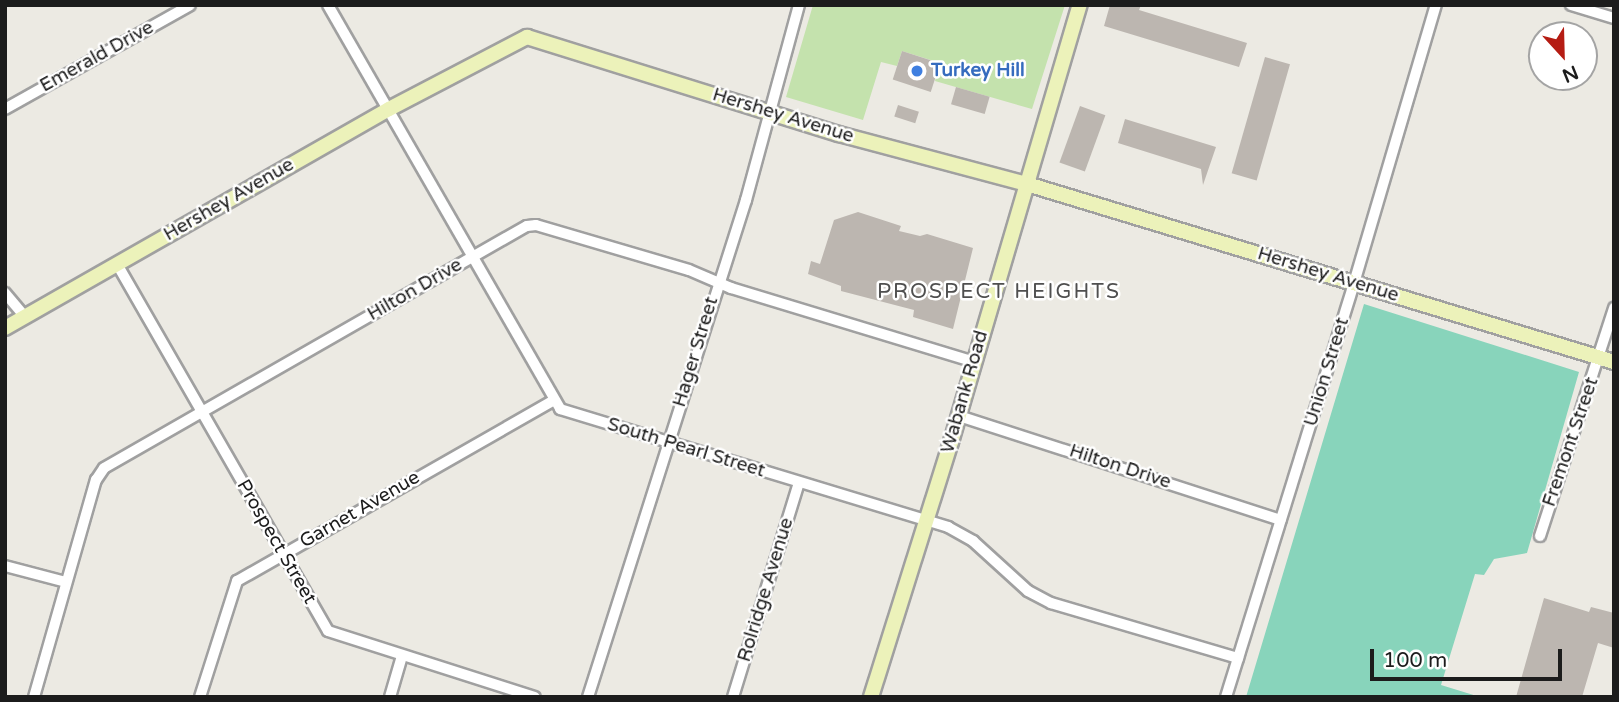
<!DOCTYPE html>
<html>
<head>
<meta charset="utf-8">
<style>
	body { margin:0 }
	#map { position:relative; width:1619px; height:702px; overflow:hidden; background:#eceae3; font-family:"Varela Round",sans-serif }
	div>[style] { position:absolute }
	.grass>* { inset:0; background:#c4e2ad }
	.pitch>* { inset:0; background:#88d4bb }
	.building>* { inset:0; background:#bcb6b0; transform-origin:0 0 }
	.roads { filter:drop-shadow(2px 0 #a0a0a0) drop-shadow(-2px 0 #a0a0a0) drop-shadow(0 2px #a0a0a0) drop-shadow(0 -2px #a0a0a0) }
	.street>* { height:10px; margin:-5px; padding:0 5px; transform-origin:5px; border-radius:5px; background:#fff }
	.secondary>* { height:14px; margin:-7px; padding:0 7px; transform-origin:7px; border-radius:7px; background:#ecf2ba }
	.dots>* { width:19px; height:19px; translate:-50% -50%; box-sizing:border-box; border:4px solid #fff; border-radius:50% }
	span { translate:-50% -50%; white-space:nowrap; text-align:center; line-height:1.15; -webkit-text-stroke:5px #fff; paint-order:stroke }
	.street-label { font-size:19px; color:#1c1c1c }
	.shop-label { font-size:19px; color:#366cbe; font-weight:700 }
	.left { translate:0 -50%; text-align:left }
	.neighbourhood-label { font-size:21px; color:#4f4f4f; letter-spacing:2px }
	.frame { position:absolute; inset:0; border:7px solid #1c1c1c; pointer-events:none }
	.north { position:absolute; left:1528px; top:21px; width:70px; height:70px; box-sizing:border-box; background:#fff; border:2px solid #a4a4a4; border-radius:50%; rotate:158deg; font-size:19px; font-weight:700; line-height:28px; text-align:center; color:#1c1c1c }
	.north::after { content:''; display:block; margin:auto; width:24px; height:32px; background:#b51c13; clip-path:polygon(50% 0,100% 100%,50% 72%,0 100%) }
	.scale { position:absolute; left:1370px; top:649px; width:192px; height:32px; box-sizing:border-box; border:4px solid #1c1c1c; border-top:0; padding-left:9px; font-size:21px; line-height:24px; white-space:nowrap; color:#1c1c1c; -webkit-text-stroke:5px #fff; paint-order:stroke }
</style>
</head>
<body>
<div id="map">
	<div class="grass">
		<div style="clip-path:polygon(813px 5px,1065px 5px,1032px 109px,935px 81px,940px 63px,902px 51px,897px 66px,881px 62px,863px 120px,786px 97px)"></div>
	</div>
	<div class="pitch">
		<div style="clip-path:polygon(1364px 304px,1579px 372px,1527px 553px,1494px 559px,1484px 575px,1475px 574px,1441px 685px,1480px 697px,1246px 697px)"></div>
	</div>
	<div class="building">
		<div style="clip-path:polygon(1110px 5px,1141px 5px,1139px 10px,1247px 43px,1239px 67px,1104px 26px)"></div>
		<div style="left:902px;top:51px;width:40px;height:30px;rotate:18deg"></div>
		<div style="left:1265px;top:57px;width:26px;height:121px;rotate:16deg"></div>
		<div style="left:956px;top:87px;width:35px;height:18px;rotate:16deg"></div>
		<div style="left:898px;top:105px;width:22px;height:12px;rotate:18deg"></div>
		<div style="left:1080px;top:106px;width:27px;height:60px;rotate:20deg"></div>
		<div style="clip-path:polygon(1125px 119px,1216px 147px,1203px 185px,1201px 169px,1118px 143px)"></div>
		<div style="clip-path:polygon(858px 212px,901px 226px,899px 231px,920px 236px,927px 234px,973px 248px,953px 329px,913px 317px,914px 310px,841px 291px,841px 286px,808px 274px,811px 261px,820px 264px,834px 220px)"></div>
		<div style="clip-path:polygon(1544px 598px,1589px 612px,1591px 607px,1614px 613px,1614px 648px,1598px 643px,1582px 697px,1516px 697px)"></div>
	</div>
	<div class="roads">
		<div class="street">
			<div style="left:328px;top:5px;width:466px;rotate:60.1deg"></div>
			<div style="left:560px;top:409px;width:406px;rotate:16.9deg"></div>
			<div style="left:948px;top:527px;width:29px;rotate:29deg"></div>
			<div style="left:973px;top:541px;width:74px;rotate:42.3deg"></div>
			<div style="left:1028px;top:591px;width:26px;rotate:28deg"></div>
			<div style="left:1051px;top:603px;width:195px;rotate:16.4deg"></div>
			<div style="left:1571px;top:5px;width:45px;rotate:16.8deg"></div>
			<div style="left:5px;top:109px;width:212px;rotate:-29.3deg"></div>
			<div style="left:117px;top:264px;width:423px;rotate:60.1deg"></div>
			<div style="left:328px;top:631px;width:217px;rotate:17.7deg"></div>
			<div style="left:5px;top:293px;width:31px;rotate:50deg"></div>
			<div style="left:959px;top:416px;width:338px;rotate:17.9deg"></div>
			<div style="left:1540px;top:536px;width:240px;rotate:-72deg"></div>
			<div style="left:5px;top:566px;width:63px;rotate:14.7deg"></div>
			<div style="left:34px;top:697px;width:226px;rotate:-74.1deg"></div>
			<div style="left:96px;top:480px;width:14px;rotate:-56deg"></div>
			<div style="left:104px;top:468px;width:487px;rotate:-29.8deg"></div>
			<div style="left:527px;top:226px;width:9px;rotate:-6deg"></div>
			<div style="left:536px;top:225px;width:159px;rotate:16.4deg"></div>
			<div style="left:689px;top:270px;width:46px;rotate:23.2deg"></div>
			<div style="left:731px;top:288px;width:254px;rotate:16.9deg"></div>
			<div style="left:200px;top:697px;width:122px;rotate:-72.3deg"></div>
			<div style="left:237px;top:581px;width:364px;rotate:-29.7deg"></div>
			<div style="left:390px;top:697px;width:43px;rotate:-73.7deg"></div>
			<div style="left:588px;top:697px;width:522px;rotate:-72.36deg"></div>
			<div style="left:746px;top:200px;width:202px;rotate:-74.8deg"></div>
			<div style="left:733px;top:697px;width:224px;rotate:-72.9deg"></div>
			<div style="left:1226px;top:697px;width:433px;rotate:-72.8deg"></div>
			<div style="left:1354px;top:283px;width:290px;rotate:-73.6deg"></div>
		</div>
		<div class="secondary">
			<div style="left:5px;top:328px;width:442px;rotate:-29.7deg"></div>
			<div style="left:389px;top:109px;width:156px;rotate:-27.6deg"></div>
			<div style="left:527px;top:37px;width:327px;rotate:17.3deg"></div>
			<div style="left:839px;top:134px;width:195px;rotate:14.9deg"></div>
			<div style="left:1027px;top:184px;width:613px;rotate:16.87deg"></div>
			<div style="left:871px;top:697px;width:267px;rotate:-72.6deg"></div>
			<div style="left:951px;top:442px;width:456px;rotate:-73.6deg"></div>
		</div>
	</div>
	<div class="dots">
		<div style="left:917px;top:71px;background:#3f7fe0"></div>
	</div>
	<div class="street-label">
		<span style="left:97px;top:57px;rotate:-29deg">Emerald Drive</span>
		<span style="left:783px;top:116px;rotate:17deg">Hershey Avenue</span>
		<span style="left:229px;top:200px;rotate:-30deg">Hershey Avenue</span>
		<span style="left:1328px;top:275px;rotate:17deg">Hershey Avenue</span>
		<span style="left:415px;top:290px;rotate:-30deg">Hilton Drive</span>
		<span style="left:696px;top:352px;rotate:-73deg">Hager Street</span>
		<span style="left:1327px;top:372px;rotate:-73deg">Union Street</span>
		<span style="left:965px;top:392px;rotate:-74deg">Wabank Road</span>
		<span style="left:1571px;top:442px;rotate:-71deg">Fremont Street</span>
		<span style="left:686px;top:448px;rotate:17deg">South Pearl Street</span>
		<span style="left:1120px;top:467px;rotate:18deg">Hilton Drive</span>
		<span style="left:360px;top:510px;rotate:-30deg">Garnet Avenue</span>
		<span style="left:276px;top:542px;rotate:60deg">Prospect Street</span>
		<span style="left:766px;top:590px;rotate:-73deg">Rolridge Avenue</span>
	</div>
	<div class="shop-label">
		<span class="left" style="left:931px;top:71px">Turkey Hill</span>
	</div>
	<div class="neighbourhood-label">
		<span style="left:999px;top:292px">PROSPECT HEIGHTS</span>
	</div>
	<div class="frame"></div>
	<div class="north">N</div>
	<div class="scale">100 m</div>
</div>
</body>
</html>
